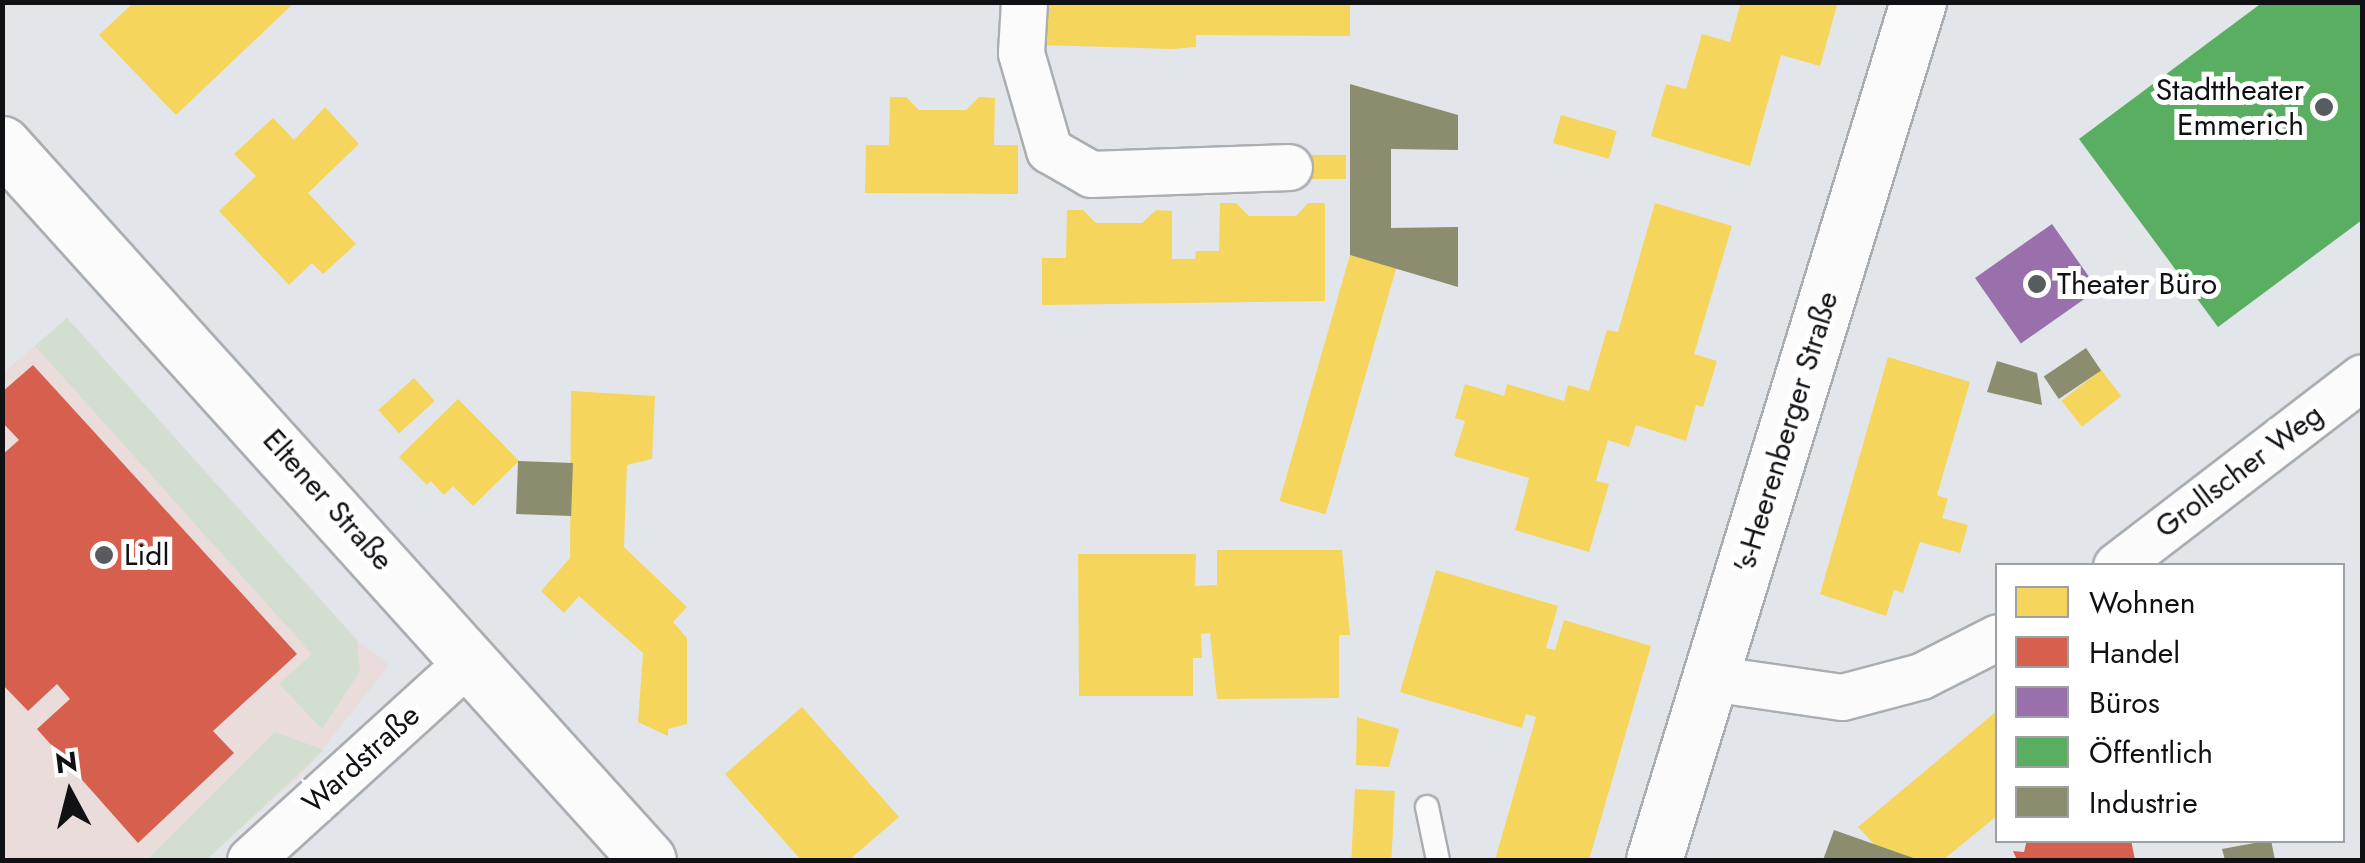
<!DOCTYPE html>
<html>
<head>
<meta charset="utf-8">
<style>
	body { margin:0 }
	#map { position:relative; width:2365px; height:863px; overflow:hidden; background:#e2e6ea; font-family:Jost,sans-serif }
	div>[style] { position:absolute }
	.commercial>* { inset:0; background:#e9dcdb }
	.green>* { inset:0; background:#d2ded0 }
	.homes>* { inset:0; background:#f6d55c; transform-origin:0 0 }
	.shops>* { inset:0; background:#d6604d }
	.offices>* { inset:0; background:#9970ab; transform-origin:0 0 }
	.public>* { inset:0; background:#5aae61 }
	.industry>* { inset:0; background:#8c8c6e; transform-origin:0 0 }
	.roads { filter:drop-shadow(2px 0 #abaeb1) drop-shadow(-2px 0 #abaeb1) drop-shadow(0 2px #abaeb1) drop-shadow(0 -2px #abaeb1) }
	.service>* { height:22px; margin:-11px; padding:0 11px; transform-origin:11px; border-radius:11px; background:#fbfbfc }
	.minor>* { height:45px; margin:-22.5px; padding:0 22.5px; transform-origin:22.5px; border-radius:22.5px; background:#fbfbfc }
	.tertiary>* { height:55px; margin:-27.5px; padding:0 27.5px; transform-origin:27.5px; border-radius:27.5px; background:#fbfbfc }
	.secondary>* { height:55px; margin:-27.5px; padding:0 27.5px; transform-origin:27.5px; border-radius:27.5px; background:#fbfbfc }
	.dots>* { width:28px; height:28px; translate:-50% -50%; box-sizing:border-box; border:5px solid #fff; border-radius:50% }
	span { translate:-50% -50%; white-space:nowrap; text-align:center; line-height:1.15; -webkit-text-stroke:10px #fff; paint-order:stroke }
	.poi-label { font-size:30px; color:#0f1114 }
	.right { translate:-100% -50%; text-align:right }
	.left { translate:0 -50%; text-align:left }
	.street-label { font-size:30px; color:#0f1114 }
	.frame { position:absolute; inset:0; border:5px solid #0f1114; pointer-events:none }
	.legend { position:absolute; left:1995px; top:563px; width:350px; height:280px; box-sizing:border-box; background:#fff; border:2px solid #9fa0a1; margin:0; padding:12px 18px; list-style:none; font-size:30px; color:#0f1114 }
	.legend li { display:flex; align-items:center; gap:20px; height:50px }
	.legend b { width:50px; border:2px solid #9fa0a1 }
	.north { position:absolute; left:20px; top:743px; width:100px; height:100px; -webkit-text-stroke:8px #fff; paint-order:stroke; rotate:353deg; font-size:28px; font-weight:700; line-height:40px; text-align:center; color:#0f1114 }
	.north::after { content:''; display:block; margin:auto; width:35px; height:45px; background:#0f1114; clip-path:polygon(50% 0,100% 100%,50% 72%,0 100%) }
</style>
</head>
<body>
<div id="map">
	<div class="commercial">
		<div style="clip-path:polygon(67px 318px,357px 640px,389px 665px,306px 770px,206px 860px,3px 860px,2px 374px)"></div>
	</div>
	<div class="green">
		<div style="clip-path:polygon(67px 318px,357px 640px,360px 671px,322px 729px,279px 684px,312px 654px,35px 346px)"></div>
		<div style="clip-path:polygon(275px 732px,324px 750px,206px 860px,154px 860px,150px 857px)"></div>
	</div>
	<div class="homes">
		<div style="clip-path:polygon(134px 2px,295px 2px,176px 115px,99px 35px)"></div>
		<div style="clip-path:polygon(1043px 2px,1350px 2px,1350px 36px,1196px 35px,1196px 47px,1172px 49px,1043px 45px)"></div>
		<div style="clip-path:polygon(1741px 2px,1838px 2px,1820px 66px,1781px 55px,1750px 166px,1651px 136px,1666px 84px,1686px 89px,1702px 34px,1730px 42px)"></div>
		<div style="clip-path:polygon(890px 97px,906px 97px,919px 110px,966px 110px,979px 97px,995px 98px,994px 145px,1018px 145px,1018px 194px,865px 193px,866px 145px,889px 145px)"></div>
		<div style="clip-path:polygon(325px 107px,359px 144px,308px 193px,356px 244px,323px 274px,312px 263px,289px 285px,219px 211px,256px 176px,234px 154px,273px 118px,294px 140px)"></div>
		<div style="left:1561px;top:115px;width:58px;height:29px;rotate:16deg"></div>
		<div style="left:1298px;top:155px;width:48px;height:24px"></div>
		<div style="clip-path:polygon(1220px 203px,1236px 203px,1249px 216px,1296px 216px,1308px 203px,1325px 203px,1325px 301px,1042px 305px,1042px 258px,1066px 258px,1067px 210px,1083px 210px,1096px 223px,1142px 223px,1156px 210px,1172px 211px,1172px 259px,1195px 259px,1196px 251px,1219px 251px)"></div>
		<div style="clip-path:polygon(1655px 203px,1732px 226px,1694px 354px,1717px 361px,1703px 407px,1696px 405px,1686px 441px,1636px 425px,1629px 447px,1608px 440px,1596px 481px,1609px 484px,1589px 552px,1515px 530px,1529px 478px,1454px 456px,1465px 421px,1455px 418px,1465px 384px,1504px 396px,1507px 384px,1564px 401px,1568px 385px,1589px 391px,1607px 330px,1618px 332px)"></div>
		<div style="left:1350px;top:255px;width:48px;height:256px;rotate:16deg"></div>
		<div style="clip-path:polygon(1888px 357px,1970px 382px,1937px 495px,1948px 499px,1942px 518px,1968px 525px,1960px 553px,1920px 542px,1903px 593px,1894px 590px,1886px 616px,1820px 594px)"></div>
		<div style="left:2101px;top:370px;width:33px;height:50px;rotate:52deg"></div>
		<div style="left:414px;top:378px;width:31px;height:48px;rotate:48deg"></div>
		<div style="clip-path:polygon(571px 391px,655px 396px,652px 459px,627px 465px,624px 547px,687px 607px,673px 622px,687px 638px,687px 724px,668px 729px,668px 736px,638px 722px,643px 653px,579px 596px,564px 613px,541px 591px,570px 558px)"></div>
		<div style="clip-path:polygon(458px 399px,519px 461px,473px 506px,453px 486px,444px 495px,431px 481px,427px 485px,399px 457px)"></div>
		<div style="clip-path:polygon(1217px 550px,1342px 550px,1350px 635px,1339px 635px,1339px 698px,1217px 699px,1210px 633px,1201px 634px,1202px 658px,1193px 658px,1193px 696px,1079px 696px,1078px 554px,1196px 554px,1195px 586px,1217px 585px)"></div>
		<div style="clip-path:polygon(1436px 570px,1558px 606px,1546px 648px,1555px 650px,1564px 620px,1651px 646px,1589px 860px,1495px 860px,1536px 717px,1526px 714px,1522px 728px,1400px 692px)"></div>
		<div style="clip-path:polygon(802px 707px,899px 817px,849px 860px,801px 860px,725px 774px)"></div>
		<div style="clip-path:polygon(1998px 710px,1998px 815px,1943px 860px,1889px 860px,1858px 827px)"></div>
		<div style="clip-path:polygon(1357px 717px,1399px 729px,1389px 767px,1356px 765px)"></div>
		<div style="left:1355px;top:789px;width:40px;height:71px;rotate:3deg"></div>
	</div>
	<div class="shops">
		<div style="clip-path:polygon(33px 365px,297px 654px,213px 731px,234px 753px,138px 843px,37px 729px,70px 699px,57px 684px,28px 711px,2px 684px,2px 455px,19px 440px,2px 422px,2px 392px)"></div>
		<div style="clip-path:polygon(2027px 840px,2131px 840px,2135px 860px,2017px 860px,2013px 851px,2024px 852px)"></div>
	</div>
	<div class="offices">
		<div style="left:2052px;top:224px;width:80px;height:94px;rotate:55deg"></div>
	</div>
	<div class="public">
		<div style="clip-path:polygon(2263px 2px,2362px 2px,2362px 220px,2218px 327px,2079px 139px)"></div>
	</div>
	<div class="industry">
		<div style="clip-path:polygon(1350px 84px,1458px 115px,1458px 150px,1391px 149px,1391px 228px,1458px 227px,1458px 287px,1350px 255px)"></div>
		<div style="left:2086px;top:348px;width:27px;height:51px;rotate:56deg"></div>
		<div style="clip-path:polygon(1997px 361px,2037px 373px,2042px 405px,1987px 392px)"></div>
		<div style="left:518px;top:461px;width:55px;height:53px;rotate:2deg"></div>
		<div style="clip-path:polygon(1834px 830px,1919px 860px,1823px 860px)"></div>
		<div style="clip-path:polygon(2271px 840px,2275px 860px,2225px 860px,2222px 849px)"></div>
	</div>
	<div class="roads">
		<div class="service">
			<div style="left:1427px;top:807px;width:54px;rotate:78.3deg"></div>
		</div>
		<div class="minor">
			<div style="left:1024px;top:2px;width:51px;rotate:93.4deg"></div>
			<div style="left:1021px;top:53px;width:101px;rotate:73.9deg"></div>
			<div style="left:1049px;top:150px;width:48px;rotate:29.7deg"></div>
			<div style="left:1091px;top:174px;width:198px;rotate:-2deg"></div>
			<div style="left:2116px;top:566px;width:310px;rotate:-37.5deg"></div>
			<div style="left:1710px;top:678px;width:133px;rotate:8.2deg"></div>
			<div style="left:1842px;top:697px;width:82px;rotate:-14.9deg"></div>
			<div style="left:1921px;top:676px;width:86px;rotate:-26.9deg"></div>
			<div style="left:250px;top:860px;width:300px;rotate:-42.3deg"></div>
		</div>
		<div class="tertiary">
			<div style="left:1654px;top:860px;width:898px;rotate:-72.9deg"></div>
		</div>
		<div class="secondary">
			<div style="left:2px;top:144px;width:964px;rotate:47.94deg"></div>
		</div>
	</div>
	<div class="dots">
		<div style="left:2324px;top:107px;background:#595c5f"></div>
		<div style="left:2037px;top:284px;background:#595c5f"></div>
		<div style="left:104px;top:555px;background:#595c5f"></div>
	</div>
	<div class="poi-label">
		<span class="right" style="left:2304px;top:107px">Stadttheater<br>Emmerich</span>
		<span class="left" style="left:2057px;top:284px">Theater Büro</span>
		<span class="left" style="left:124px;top:555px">Lidl</span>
	</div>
	<div class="street-label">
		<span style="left:1786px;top:432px;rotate:-73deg">'s-Heerenberger Straße</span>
		<span style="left:2239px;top:471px;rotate:-37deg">Grollscher Weg</span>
		<span style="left:328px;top:500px;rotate:48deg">Eltener Straße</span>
		<span style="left:361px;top:759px;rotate:-42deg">Wardstraße</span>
	</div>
	<div class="frame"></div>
	<ul class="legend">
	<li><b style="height:28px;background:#f6d55c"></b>Wohnen</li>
	<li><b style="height:28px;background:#d6604d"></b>Handel</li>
	<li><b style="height:28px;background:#9970ab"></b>Büros</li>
	<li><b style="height:28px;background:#5aae61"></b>Öffentlich</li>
	<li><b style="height:28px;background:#8c8c6e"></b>Industrie</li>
	</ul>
	<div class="north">N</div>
</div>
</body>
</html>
